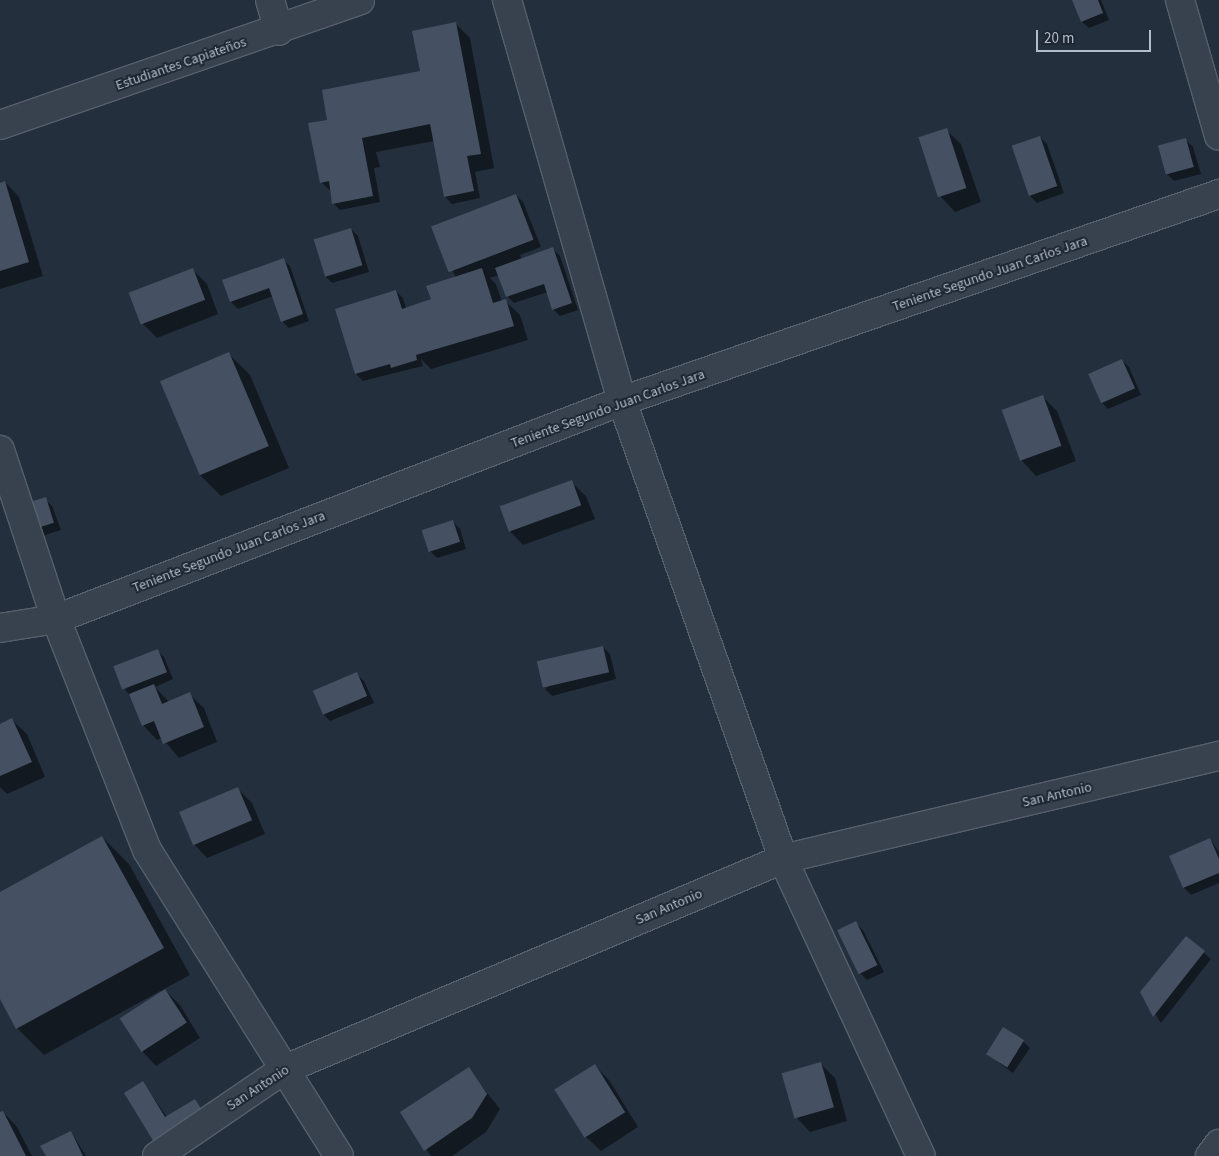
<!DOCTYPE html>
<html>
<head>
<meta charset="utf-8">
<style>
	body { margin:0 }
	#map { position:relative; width:1219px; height:1156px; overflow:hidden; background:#242f3e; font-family:"Source Sans 3",sans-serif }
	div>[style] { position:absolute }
	.shadow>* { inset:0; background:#0007 }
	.building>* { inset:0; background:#455162; transform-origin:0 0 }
	.roads { filter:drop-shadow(1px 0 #565f6c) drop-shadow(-1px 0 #565f6c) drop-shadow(0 1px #565f6c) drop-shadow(0 -1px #565f6c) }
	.minor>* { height:28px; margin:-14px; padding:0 14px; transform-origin:14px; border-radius:14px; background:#38414e }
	span { translate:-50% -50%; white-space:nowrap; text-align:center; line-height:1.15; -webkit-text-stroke:4px #1d2633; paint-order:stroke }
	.street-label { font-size:14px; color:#b4bcc9 }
	.scale { position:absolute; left:1036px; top:30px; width:115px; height:22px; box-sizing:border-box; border:2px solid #b4bcc9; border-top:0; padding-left:6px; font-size:15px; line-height:18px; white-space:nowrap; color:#b4bcc9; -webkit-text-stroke:4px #1d2633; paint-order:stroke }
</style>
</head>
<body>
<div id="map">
	<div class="shadow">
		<div style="clip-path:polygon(1074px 0,1101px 0,1109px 20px,1089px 28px,1082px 22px)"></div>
		<div style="clip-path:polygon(455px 23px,470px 38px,494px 168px,475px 172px,480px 198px,452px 204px,445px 197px,434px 141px,376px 152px,380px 167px,374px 168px,380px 202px,340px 210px,333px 203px,332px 192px,321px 182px,330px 120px,421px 72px)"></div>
		<div style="clip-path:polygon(946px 130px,961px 144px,981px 202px,955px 212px,941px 197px)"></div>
		<div style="clip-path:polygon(1040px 137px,1047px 144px,1064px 193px,1037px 203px,1030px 196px)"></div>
		<div style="clip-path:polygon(1186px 140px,1193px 147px,1201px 174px,1174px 181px,1167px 174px)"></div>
		<div style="clip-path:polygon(5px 182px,19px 197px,43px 276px,0 289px,0 184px)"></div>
		<div style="clip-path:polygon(516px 195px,523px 202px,541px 247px,520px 255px,522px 260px,553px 249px,560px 256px,578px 310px,560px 316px,553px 309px,548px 292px,514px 303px,507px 296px,499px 275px,490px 278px,496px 284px,502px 302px,505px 301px,520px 315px,528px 340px,431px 369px,421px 359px,423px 366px,363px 381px,356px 374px,396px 291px,403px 298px,406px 308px,432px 300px,456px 278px,434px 229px)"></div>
		<div style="clip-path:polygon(351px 229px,358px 236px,369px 272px,332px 283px,325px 276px,315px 241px)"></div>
		<div style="clip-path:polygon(283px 259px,290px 266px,309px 321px,289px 328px,282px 321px,273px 296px,238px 309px,231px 302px)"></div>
		<div style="clip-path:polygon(192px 269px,207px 284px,218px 314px,157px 338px,143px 324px)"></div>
		<div style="clip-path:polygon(229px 354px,250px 375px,289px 468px,221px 496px,200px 475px)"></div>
		<div style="clip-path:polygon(1122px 360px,1129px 367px,1141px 395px,1108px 409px,1101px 402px)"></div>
		<div style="clip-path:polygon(1043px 397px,1057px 411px,1076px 461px,1036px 476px,1022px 461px)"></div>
		<div style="clip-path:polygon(571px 482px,586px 496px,595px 519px,523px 545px,509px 530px)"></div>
		<div style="clip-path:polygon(45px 499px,52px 506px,61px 530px,42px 536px,35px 529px)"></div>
		<div style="clip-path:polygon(453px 522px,460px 529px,466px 549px,437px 558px,430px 551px)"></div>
		<div style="clip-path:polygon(603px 647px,610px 654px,616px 679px,552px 696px,545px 689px)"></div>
		<div style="clip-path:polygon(157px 650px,164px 657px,173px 679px,155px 687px,169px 702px,189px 694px,204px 708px,217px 742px,179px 758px,162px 738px,157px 740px,143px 725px,131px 696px,125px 690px)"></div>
		<div style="clip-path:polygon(357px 674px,364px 681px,374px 703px,330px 721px,323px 714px)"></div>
		<div style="clip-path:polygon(12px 720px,27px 734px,45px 777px,7px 794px,0 787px,0 725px)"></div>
		<div style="clip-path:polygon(238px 789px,252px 803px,265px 834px,207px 858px,193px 843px)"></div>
		<div style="clip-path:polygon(102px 837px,129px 864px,190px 975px,164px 989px,180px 1005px,200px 1038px,156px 1066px,142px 1051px,162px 990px,44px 1055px,17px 1028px,0 997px,0 893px)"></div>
		<div style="clip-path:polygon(1210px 839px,1219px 852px,1219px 883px,1191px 895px,1184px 888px,1170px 857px)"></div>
		<div style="clip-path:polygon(856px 923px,863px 930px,884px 972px,867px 980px,860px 973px)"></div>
		<div style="clip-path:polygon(1186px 938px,1211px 959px,1161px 1023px,1141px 992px)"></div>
		<div style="clip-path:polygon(1023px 1041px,1030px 1048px,1013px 1073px,987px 1054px)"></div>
		<div style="clip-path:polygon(821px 1064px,835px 1078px,847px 1121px,810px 1132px,796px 1117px)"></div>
		<div style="clip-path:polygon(594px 1065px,609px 1080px,638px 1127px,601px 1151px,586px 1137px,556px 1089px)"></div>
		<div style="clip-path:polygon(468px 1069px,500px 1109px,486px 1132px,452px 1156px,431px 1156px,401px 1112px)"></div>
		<div style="clip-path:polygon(143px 1083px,167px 1117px,195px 1101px,209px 1120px,162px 1149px)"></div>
		<div style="clip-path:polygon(3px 1112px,17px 1127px,32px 1156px,0 1156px,0 1114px)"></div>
		<div style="clip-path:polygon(71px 1132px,86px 1156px,47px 1156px)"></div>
	</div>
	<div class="building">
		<div style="clip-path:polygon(1072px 0,1098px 0,1103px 13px,1081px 22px)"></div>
		<div style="clip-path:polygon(456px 22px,481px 154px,467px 156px,474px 191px,444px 197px,430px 124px,362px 138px,373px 196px,332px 204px,329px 181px,320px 183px,308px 123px,327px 120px,322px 90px,420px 71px,412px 31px)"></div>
		<div style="left:947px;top:128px;width:63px;height:30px;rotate:72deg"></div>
		<div style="left:1040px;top:136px;width:53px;height:30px;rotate:71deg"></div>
		<div style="left:1186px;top:138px;width:30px;height:29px;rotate:75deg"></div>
		<div style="clip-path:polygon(5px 181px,29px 262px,0 271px,0 183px)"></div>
		<div style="left:516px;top:194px;width:49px;height:91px;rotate:69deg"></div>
		<div style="left:351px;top:228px;width:39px;height:39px;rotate:73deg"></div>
		<div style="clip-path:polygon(553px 247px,572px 303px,552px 310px,544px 284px,506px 297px,495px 268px)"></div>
		<div style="clip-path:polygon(284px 258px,303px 314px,281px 322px,269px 288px,230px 302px,222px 280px)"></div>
		<div style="left:193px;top:268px;width:34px;height:69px;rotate:69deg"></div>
		<div style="clip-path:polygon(482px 268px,493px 303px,506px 299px,514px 326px,416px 355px,417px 360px,391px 368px,390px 364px,355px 374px,335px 309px,396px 290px,402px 309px,431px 299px,426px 286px)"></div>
		<div style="left:229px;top:352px;width:102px;height:75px;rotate:67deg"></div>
		<div style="left:1122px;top:359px;width:32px;height:37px;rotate:66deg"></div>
		<div style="left:1043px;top:395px;width:54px;height:44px;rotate:70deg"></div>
		<div style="left:572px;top:480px;width:27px;height:77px;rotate:70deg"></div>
		<div style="left:46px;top:497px;width:27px;height:22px;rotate:73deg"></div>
		<div style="left:453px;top:520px;width:23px;height:33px;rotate:72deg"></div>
		<div style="left:603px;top:646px;width:27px;height:68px;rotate:77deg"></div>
		<div style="left:158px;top:649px;width:25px;height:48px;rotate:69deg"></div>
		<div style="left:357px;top:672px;width:26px;height:48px;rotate:67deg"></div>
		<div style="clip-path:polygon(154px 684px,162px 704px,190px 692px,204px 727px,163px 744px,154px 721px,142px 726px,129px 694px)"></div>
		<div style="clip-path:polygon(12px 718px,32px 762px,0 776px,0 724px)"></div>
		<div style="left:238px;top:787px;width:36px;height:64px;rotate:67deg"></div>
		<div style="clip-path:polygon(102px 836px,164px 948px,16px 1029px,0 999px,0 892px)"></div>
		<div style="clip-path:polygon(1210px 838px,1219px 859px,1219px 873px,1183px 888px,1169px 856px)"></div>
		<div style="left:856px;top:921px;width:49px;height:21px;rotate:64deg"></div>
		<div style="clip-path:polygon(1186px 936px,1205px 951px,1153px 1017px,1140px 992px)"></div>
		<div style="left:165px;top:989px;width:40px;height:54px;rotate:57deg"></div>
		<div style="left:1003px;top:1027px;width:25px;height:32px;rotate:32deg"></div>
		<div style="left:821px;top:1062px;width:47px;height:41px;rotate:74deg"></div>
		<div style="left:595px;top:1064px;width:57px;height:48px;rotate:58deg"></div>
		<div style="clip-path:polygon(469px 1067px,487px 1094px,472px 1118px,424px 1151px,400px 1112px)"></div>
		<div style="clip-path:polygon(143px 1081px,165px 1117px,195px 1099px,203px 1112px,154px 1142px,124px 1093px)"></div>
		<div style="clip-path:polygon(3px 1111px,26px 1156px,0 1156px,0 1112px)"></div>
		<div style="clip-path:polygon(71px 1131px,83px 1156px,46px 1156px,40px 1146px)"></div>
	</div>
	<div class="roads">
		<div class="minor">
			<div style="left:270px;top:0;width:32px;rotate:74deg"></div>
			<div style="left:507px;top:0;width:417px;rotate:74deg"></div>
			<div style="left:622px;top:401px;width:485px;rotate:70.6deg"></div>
			<div style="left:783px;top:859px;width:327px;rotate:65.1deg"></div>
			<div style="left:1180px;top:0;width:141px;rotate:74deg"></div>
			<div style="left:0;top:125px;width:381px;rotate:-19.1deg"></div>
			<div style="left:0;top:450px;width:178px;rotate:71.7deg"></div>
			<div style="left:56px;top:619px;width:248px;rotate:68.5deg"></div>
			<div style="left:147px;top:850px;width:361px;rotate:57.9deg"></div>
			<div style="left:0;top:628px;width:57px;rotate:-9.1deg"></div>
			<div style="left:56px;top:619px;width:607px;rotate:-21.06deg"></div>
			<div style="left:622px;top:401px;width:632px;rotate:-19.12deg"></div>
			<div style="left:157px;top:1156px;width:153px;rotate:-34.3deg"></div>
			<div style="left:283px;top:1070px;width:543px;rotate:-22.88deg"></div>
			<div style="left:783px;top:859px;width:448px;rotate:-13.3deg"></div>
			<div style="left:1210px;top:1156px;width:15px;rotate:-53deg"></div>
		</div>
	</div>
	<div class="street-label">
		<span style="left:181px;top:64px;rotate:-19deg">Estudiantes Capiateños</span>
		<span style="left:990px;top:274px;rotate:-19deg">Teniente Segundo Juan Carlos Jara</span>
		<span style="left:608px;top:409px;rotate:-20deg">Teniente Segundo Juan Carlos Jara</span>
		<span style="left:229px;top:552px;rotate:-21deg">Teniente Segundo Juan Carlos Jara</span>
		<span style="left:1057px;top:795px;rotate:-13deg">San Antonio</span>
		<span style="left:669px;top:907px;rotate:-23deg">San Antonio</span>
		<span style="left:258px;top:1088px;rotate:-33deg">San Antonio</span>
	</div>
	<div class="scale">20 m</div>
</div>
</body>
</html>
